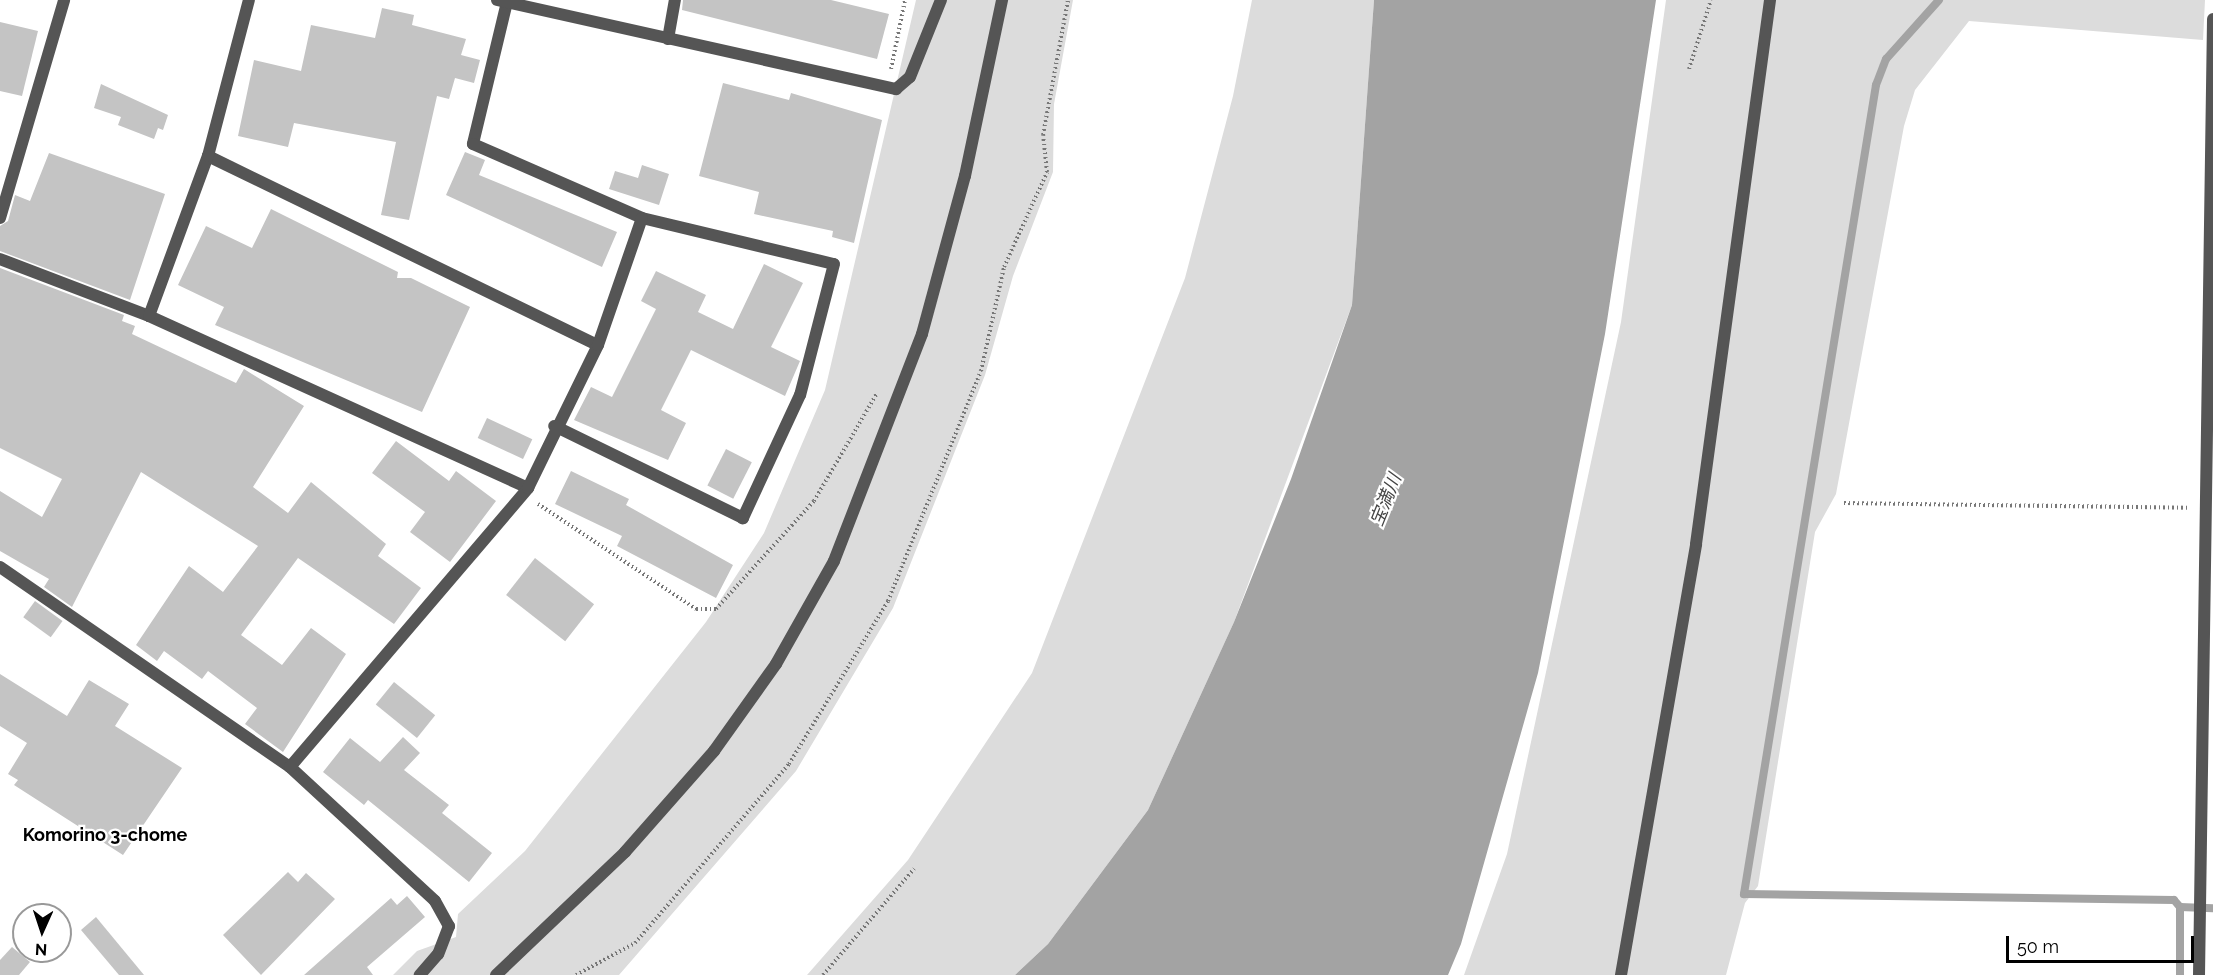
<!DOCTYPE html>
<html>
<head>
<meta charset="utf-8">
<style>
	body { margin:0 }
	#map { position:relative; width:2213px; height:975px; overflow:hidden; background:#fff; font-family:Raleway,"Noto Sans JP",sans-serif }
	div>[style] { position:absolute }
	.green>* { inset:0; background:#dcdcdc }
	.water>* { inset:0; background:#a3a3a3 }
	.stream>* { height:8px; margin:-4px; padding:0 4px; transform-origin:4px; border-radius:4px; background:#a3a3a3 }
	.building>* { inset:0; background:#c4c4c4; transform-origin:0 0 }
	.path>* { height:4px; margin-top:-2px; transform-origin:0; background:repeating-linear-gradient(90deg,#777 0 1.5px,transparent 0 4.5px) }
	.minor>* { height:12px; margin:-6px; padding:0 6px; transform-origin:6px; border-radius:6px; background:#555 }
	.tertiary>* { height:12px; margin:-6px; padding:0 6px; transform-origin:6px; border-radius:6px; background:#555 }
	span { translate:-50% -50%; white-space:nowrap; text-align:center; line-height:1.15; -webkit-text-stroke:4.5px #fff; paint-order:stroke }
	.water-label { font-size:18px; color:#444; font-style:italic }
	.neighbourhood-label { font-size:18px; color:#000; font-weight:700 }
	.north { position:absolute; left:12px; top:903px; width:60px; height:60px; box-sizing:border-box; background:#fff; border:2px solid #999; border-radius:50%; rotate:183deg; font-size:16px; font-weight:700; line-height:24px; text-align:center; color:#000 }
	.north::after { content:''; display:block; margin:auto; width:21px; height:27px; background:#000; clip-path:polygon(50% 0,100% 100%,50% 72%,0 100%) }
	.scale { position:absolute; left:2006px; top:936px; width:188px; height:27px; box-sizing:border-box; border:3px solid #000; border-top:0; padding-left:8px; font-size:18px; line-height:21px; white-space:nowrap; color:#000; -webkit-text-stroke:4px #fff; paint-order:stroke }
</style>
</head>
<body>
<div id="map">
	<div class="green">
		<div style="clip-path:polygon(916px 0,1073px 0,1054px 104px,1053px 172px,1013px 276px,985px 375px,893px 608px,796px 771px,619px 975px,393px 975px,417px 951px,456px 937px,458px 914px,525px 851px,706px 622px,764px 533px,825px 390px)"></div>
		<div style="clip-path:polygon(1252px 0,1374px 0,1352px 305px,1234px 622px,1148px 810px,1048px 944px,1015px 975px,807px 975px,908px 860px,1032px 673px,1185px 278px,1233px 96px)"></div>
		<div style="clip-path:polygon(1666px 0,2205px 0,2203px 40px,1969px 21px,1915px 90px,1904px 126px,1836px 494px,1815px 532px,1758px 886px,1745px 903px,1726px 975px,1464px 975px,1507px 854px,1621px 322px)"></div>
	</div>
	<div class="water">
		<div style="clip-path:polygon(1374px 0,1656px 0,1605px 334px,1538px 673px,1461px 944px,1448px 975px,1015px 975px,1048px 944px,1148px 810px,1234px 622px,1291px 479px,1352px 305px)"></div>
	</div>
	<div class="stream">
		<div style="left:1939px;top:0;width:79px;rotate:131.9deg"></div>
		<div style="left:1886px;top:59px;width:28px;rotate:111deg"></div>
		<div style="left:1876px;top:85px;width:820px;rotate:99.27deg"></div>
		<div style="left:1744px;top:894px;width:430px;rotate:0.8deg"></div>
		<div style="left:2174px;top:900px;width:9px;rotate:49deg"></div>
		<div style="left:2180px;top:975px;width:68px;rotate:-90deg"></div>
		<div style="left:2180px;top:907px;width:33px;rotate:2deg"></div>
	</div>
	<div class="building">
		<div style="clip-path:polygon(683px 0,831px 0,889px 14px,877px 59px,682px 10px)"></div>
		<div style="clip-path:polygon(382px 8px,414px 15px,412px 25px,466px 39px,461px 55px,480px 60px,474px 83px,455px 78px,449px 99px,437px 96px,409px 220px,381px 215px,396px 142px,294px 123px,288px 147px,238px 136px,254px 60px,301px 71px,311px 25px,375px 38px)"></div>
		<div style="clip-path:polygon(0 22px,38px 31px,22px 96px,0 91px)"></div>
		<div style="clip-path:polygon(723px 83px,789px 100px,791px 93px,882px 120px,854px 243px,832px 237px,833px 231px,754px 214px,759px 192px,699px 176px)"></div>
		<div style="clip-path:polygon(101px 84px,168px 115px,163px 130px,158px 128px,154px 139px,118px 125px,121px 117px,94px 108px)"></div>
		<div style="clip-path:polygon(465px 152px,485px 160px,479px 175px,617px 232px,602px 267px,446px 195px)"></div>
		<div style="clip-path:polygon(49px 153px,165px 194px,130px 300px,0 251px,0 226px,8px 221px,15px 195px,30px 201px)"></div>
		<div style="clip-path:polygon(642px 165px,669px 174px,659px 205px,609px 189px,615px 171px,638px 178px)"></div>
		<div style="clip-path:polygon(271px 209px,398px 272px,397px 278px,411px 278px,470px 307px,422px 412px,215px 325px,224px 307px,178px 285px,206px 226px,252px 248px)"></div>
		<div style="clip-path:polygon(764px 264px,803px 283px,771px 347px,800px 361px,785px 396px,691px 350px,661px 410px,686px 423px,668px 460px,574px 420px,591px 387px,612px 397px,656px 309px,641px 301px,656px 271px,706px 295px,698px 312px,733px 329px)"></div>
		<div style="clip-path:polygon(0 268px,124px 315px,122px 321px,135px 326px,132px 334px,236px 383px,244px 369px,304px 406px,253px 487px,288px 513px,311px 482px,386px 544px,378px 556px,421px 588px,394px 624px,298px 558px,241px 635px,282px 665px,311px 628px,346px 654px,283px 752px,245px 724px,257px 708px,208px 671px,202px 679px,164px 651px,157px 661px,136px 645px,189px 566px,223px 592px,258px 546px,141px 472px,72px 607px,44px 587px,49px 579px,0 551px,0 491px,42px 517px,62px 479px,0 448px)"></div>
		<div style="left:487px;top:418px;width:50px;height:22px;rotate:25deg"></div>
		<div style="clip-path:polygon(396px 441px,449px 481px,456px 471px,496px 501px,450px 562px,410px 532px,425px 512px,372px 473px)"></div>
		<div style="left:726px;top:449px;width:29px;height:41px;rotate:27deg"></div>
		<div style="clip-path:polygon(571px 471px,629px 499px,626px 505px,733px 565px,716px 598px,617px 546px,622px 536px,555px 504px)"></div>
		<div style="left:535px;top:558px;width:75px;height:47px;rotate:38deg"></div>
		<div style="left:35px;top:601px;width:34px;height:20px;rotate:36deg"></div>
		<div style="clip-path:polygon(0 674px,67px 716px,89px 680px,129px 704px,115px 726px,182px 768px,123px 855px,14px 785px,18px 780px,8px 774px,27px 743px,0 726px)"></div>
		<div style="left:394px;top:682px;width:53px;height:29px;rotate:39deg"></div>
		<div style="clip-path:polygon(403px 737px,420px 753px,404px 770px,449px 805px,442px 813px,492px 853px,469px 882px,368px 800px,364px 805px,323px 772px,350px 738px,380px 762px)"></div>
		<div style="clip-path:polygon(288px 872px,298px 882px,306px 873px,335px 899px,261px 975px,223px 935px)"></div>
		<div style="clip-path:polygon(407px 896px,425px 917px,367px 967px,373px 975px,304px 975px,391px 898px,397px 905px)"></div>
		<div style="clip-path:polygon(96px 917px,144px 975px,119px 975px,81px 930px)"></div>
		<div style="clip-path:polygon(12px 947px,30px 962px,19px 975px,0 975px,0 960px)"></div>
	</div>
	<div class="path">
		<div style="left:891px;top:69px;width:70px;rotate:-78.5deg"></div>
		<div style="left:1689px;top:69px;width:72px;rotate:-72.3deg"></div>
		<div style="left:1844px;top:503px;width:344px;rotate:0.8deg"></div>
		<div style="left:538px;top:504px;width:190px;rotate:33.6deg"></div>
		<div style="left:696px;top:609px;width:20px"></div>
		<div style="left:716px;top:609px;width:146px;rotate:-47.8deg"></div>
		<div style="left:814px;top:501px;width:125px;rotate:-59.7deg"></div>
		<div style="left:576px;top:975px;width:67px;rotate:-28.5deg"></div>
		<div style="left:635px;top:943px;width:236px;rotate:-49.3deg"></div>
		<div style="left:789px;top:764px;width:191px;rotate:-58.7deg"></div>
		<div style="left:888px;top:601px;width:248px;rotate:-68deg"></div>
		<div style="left:981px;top:371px;width:107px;rotate:-77.5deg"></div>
		<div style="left:1004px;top:267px;width:104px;rotate:-65.6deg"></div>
		<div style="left:1047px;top:172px;width:37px;rotate:-96deg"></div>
		<div style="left:1043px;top:135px;width:137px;rotate:-79.5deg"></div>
		<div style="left:823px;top:975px;width:140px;rotate:-49.4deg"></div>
	</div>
	<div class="minor">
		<div style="left:507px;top:2px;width:146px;rotate:103.5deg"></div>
		<div style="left:473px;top:144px;width:184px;rotate:23.6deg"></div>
		<div style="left:642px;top:218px;width:197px;rotate:13.5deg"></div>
		<div style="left:834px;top:264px;width:135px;rotate:104.5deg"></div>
		<div style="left:800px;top:395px;width:136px;rotate:114.9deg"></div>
		<div style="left:743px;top:518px;width:210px;rotate:-154deg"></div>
		<div style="left:668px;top:39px;width:40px;rotate:-80deg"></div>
		<div style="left:896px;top:89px;width:18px;rotate:-41deg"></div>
		<div style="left:910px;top:77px;width:83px;rotate:-68.1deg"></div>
		<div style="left:208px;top:156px;width:433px;rotate:25.9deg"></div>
		<div style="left:0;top:218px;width:227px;rotate:-73.6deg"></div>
		<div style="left:0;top:259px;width:160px;rotate:20.9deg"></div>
		<div style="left:149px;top:316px;width:416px;rotate:24.4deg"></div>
		<div style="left:149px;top:316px;width:171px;rotate:-69.8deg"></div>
		<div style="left:208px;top:156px;width:161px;rotate:-75.3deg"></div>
		<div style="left:0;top:567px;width:352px;rotate:34.6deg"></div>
		<div style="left:290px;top:767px;width:197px;rotate:42.7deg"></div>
		<div style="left:435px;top:901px;width:29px;rotate:61deg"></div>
		<div style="left:449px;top:926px;width:30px;rotate:111deg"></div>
		<div style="left:438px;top:954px;width:28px;rotate:131deg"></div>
		<div style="left:290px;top:767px;width:367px;rotate:-49.5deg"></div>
		<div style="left:528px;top:488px;width:159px;rotate:-63.9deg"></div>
		<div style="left:598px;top:345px;width:134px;rotate:-70.9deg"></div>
		<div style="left:496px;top:975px;width:178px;rotate:-43.6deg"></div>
		<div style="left:625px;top:852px;width:135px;rotate:-48.6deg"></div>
		<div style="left:714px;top:751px;width:107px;rotate:-54.5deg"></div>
		<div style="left:776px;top:664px;width:118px;rotate:-60.6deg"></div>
		<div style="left:834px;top:561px;width:243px;rotate:-68.8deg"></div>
		<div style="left:922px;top:334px;width:164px;rotate:-74.8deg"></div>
		<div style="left:965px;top:176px;width:180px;rotate:-78.1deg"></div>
		<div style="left:1621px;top:975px;width:437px;rotate:-80.1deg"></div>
		<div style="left:1696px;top:544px;width:549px;rotate:-82.25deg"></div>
		<div style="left:2199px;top:975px;width:956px;rotate:-89.16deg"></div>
	</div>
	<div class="tertiary">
		<div style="left:497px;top:0;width:409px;rotate:12.6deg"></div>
	</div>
	<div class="water-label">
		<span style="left:1386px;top:500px;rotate:-68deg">宝満川</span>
	</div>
	<div class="neighbourhood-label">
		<span style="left:105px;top:835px">Komorino 3-chome</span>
	</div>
	<div class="north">N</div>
	<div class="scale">50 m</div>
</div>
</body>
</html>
